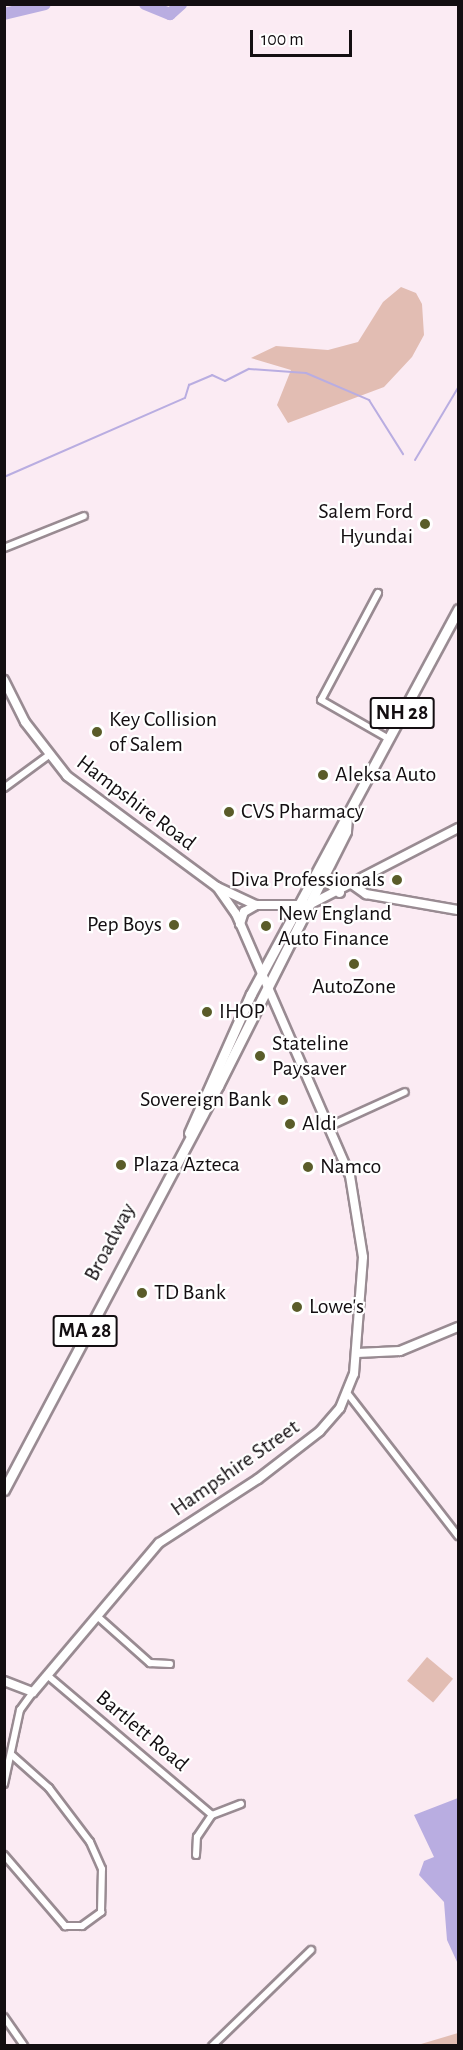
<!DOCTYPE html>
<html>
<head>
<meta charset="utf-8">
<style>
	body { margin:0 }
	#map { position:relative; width:463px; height:2050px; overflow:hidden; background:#fbebf3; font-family:"Alegreya Sans",sans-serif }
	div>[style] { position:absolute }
	.green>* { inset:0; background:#e2bdb3; transform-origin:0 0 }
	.water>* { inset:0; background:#b9ade1 }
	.stream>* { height:2px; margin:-1px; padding:0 1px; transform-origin:1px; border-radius:1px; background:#b9ade1 }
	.river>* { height:12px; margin:-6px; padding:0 6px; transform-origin:6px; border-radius:6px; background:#b9ade1 }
	.roads { filter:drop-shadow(2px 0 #998b92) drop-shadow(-2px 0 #998b92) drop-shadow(0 2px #998b92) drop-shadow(0 -2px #998b92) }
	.minor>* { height:6px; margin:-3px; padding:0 3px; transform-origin:3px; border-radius:3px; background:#fff }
	.tertiary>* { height:8px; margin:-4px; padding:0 4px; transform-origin:4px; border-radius:4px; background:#fff }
	.primary>* { height:9px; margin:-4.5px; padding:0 4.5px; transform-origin:4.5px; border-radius:4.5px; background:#fff }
	.dots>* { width:16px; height:16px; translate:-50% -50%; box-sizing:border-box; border:3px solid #fff; border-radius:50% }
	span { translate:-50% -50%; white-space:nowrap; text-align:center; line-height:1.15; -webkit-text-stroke:4.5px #fff; paint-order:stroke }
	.shield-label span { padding:2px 4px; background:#fff; border:2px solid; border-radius:4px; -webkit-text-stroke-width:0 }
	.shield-label { font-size:21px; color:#130e11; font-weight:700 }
	.poi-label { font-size:22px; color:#130e11 }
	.right { translate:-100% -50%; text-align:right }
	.left { translate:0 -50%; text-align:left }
	.street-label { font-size:22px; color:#130e11 }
	.frame { position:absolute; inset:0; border:6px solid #130e11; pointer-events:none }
	.scale { position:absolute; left:250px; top:30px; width:102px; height:27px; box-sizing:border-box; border:3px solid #130e11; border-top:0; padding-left:8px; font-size:18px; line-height:21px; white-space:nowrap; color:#130e11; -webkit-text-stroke:4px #fff; paint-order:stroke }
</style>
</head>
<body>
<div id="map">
	<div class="green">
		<div style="clip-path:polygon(401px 287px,416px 293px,422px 304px,424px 335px,412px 357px,384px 387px,288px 423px,277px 405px,291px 370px,251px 358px,276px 346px,328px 350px,358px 342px,383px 302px)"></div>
		<div style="left:427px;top:1657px;width:34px;height:31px;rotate:40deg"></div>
		<div style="clip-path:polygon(458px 2033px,458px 2045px,420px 2045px,421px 2044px)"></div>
	</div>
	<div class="water">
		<div style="clip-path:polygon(458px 1798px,458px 1964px,447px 1940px,444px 1902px,419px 1875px,424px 1861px,434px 1857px,414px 1815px)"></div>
	</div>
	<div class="stream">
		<div style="left:415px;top:460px;width:84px;rotate:-59.2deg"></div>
		<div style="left:4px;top:477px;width:197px;rotate:-23.6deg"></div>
		<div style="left:185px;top:398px;width:14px;rotate:-73deg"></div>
		<div style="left:189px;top:385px;width:25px;rotate:-23deg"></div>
		<div style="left:212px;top:375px;width:14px;rotate:25deg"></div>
		<div style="left:225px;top:381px;width:27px;rotate:-27deg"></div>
		<div style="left:249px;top:369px;width:57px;rotate:4deg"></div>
		<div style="left:306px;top:373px;width:69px;rotate:23.2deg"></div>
		<div style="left:369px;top:400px;width:64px;rotate:57.8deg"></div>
	</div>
	<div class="river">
		<div style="left:145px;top:4px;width:27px;rotate:22deg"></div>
		<div style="left:170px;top:14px;width:15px;rotate:-42deg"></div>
		<div style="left:4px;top:14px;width:42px;rotate:-13.7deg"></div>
	</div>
	<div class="roads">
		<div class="minor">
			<div style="left:4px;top:548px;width:86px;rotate:-21.8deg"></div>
			<div style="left:378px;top:593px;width:121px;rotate:118deg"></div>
			<div style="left:321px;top:700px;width:78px;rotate:29.8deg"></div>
			<div style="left:4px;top:788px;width:56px;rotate:-36.3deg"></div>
			<div style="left:330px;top:1126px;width:82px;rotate:-24.4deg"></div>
			<div style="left:348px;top:1394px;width:180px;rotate:52.2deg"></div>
			<div style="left:97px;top:1616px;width:71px;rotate:41.6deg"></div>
			<div style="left:150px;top:1663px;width:20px;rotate:3deg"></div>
			<div style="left:47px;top:1675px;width:216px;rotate:40.3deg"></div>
			<div style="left:4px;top:1784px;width:76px;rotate:-77.8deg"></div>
			<div style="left:20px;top:1710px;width:22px;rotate:-54deg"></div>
			<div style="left:4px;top:1855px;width:94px;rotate:49.3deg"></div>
			<div style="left:65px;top:1926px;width:17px"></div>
			<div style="left:82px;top:1926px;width:24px;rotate:-36deg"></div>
			<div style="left:101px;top:1912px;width:43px;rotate:-88.7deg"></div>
			<div style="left:102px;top:1869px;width:30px;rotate:-114deg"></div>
			<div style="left:90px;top:1842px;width:68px;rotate:-127.2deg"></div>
			<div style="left:49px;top:1788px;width:50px;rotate:-138.3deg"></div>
			<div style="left:196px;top:1855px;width:18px;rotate:-87deg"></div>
			<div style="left:197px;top:1837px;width:27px;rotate:-56deg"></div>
			<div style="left:212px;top:1815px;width:31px;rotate:-21deg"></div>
			<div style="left:4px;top:2017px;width:35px;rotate:55deg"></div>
			<div style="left:212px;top:2046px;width:138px;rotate:-44.1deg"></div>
		</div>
		<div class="tertiary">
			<div style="left:4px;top:680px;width:47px;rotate:63.4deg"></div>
			<div style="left:25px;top:722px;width:68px;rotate:52.1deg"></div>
			<div style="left:67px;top:776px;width:187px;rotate:36.5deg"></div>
			<div style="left:217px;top:887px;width:43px;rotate:24.8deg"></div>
			<div style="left:256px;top:905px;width:53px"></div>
			<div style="left:309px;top:905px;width:168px;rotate:-27.3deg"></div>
			<div style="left:353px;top:885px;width:16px;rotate:35deg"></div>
			<div style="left:366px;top:894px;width:93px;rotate:9.9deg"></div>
			<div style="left:240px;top:924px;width:13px;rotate:-72deg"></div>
			<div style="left:244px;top:912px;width:14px;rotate:-30deg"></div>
			<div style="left:357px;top:1353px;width:43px;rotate:-2.7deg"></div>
			<div style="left:400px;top:1351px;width:63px;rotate:-22.5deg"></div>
			<div style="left:4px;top:1681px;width:31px;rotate:21deg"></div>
			<div style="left:33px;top:1692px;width:195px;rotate:-49.8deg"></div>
			<div style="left:159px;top:1543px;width:118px;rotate:-32.9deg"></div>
			<div style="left:258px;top:1479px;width:78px;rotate:-37.7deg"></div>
			<div style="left:320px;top:1431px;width:30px;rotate:-49deg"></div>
			<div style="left:340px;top:1408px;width:37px;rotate:-68deg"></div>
			<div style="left:354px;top:1374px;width:117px;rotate:-85.6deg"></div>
			<div style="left:363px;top:1257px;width:82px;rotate:-99.1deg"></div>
			<div style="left:350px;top:1176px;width:286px;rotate:-113.5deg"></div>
			<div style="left:236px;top:914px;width:33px;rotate:-125deg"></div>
		</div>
		<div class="primary">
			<div style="left:323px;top:877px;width:22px;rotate:43deg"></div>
			<div style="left:189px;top:1133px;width:152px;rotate:-66deg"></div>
			<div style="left:251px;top:994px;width:437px;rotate:-61.7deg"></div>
			<div style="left:4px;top:1490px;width:457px;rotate:-62.1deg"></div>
			<div style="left:218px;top:1086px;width:285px;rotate:-63.3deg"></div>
			<div style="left:346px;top:831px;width:13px;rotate:-86deg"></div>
		</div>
	</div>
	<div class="dots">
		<div style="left:425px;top:524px;background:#5a5c29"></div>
		<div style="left:97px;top:732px;background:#5a5c29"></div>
		<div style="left:323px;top:775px;background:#5a5c29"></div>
		<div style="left:229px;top:812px;background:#5a5c29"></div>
		<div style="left:397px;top:880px;background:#5a5c29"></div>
		<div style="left:174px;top:925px;background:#5a5c29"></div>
		<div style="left:266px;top:926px;background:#5a5c29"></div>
		<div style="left:354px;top:964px;background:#5a5c29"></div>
		<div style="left:207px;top:1012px;background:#5a5c29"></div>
		<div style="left:260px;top:1056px;background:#5a5c29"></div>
		<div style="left:283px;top:1100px;background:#5a5c29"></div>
		<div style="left:290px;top:1124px;background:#5a5c29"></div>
		<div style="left:121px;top:1165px;background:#5a5c29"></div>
		<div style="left:308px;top:1167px;background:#5a5c29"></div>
		<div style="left:142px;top:1293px;background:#5a5c29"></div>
		<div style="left:297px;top:1307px;background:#5a5c29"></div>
	</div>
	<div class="shield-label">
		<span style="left:402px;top:713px">NH 28</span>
		<span style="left:85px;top:1331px">MA 28</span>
	</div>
	<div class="poi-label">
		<span class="right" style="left:413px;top:524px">Salem Ford<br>Hyundai</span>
		<span class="left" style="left:109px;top:732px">Key Collision<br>of Salem</span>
		<span class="left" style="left:335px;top:775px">Aleksa Auto</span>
		<span class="left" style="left:241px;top:812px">CVS Pharmacy</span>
		<span class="right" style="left:385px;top:880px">Diva Professionals</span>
		<span class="left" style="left:278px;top:926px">New England<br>Auto Finance</span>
		<span class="right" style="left:162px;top:925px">Pep Boys</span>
		<span style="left:354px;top:987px">AutoZone</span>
		<span class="left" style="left:219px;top:1012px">IHOP</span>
		<span class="left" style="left:272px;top:1056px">Stateline<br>Paysaver</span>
		<span class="right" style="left:271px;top:1100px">Sovereign Bank</span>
		<span class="left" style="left:302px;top:1124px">Aldi</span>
		<span class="left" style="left:133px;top:1165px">Plaza Azteca</span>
		<span class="left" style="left:320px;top:1167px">Namco</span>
		<span class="left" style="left:154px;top:1293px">TD Bank</span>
		<span class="left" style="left:309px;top:1307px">Lowe's</span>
	</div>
	<div class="street-label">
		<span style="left:136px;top:803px;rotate:37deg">Hampshire Road</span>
		<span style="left:110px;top:1242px;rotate:-62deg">Broadway</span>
		<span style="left:235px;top:1468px;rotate:-35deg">Hampshire Street</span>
		<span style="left:142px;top:1731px;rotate:40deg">Bartlett Road</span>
	</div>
	<div class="frame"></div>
	<div class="scale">100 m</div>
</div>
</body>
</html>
